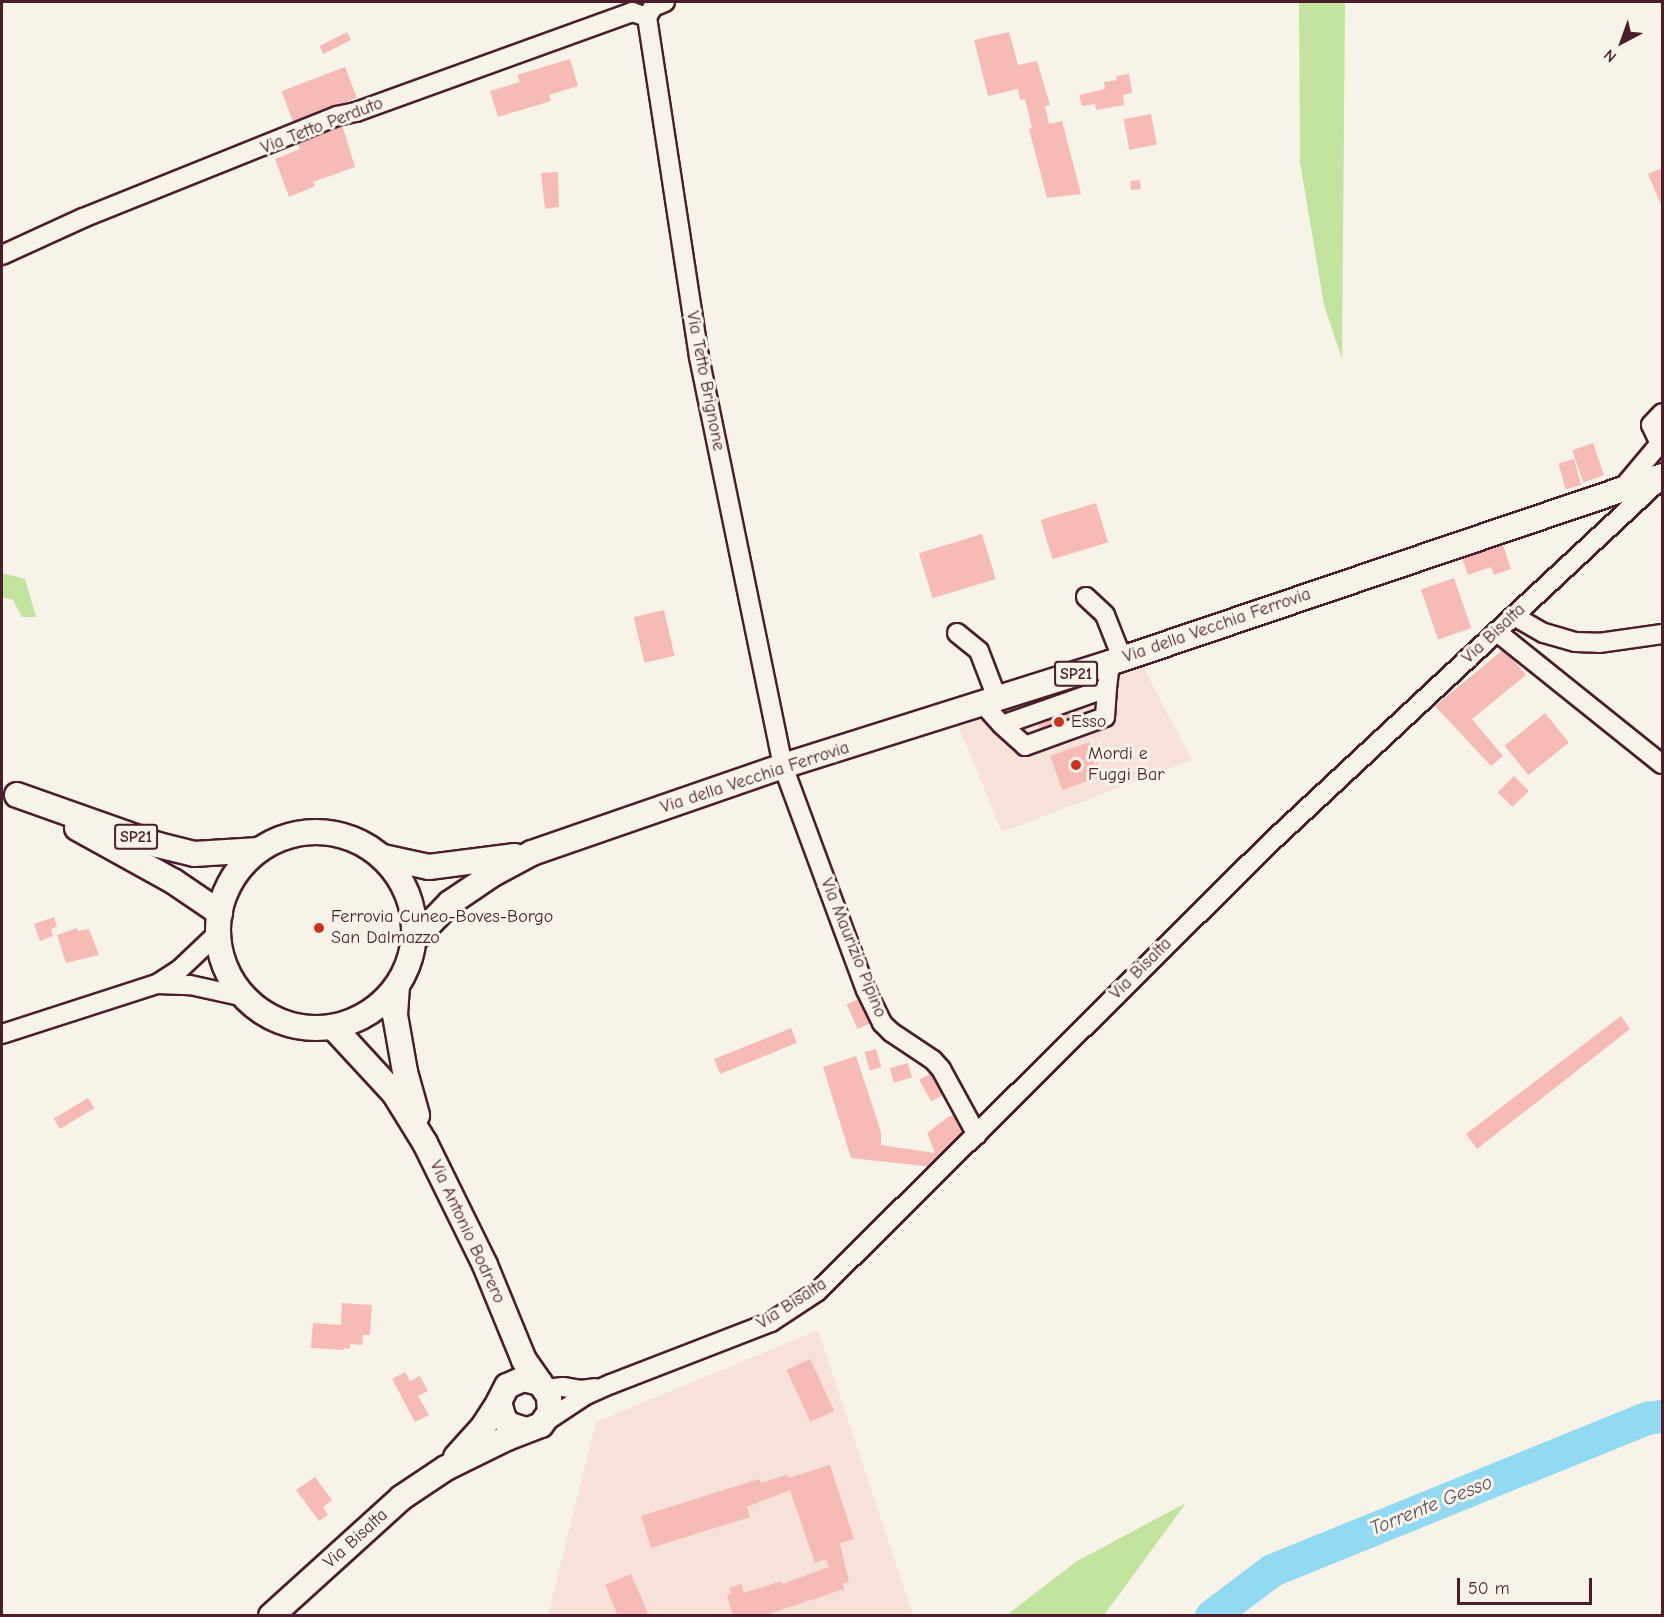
<!DOCTYPE html>
<html>
<head>
<meta charset="utf-8">
<style>
	body { margin:0 }
	#map { position:relative; width:1664px; height:1617px; overflow:hidden; background:#f7f3e8; font-family:"Comic Neue",sans-serif }
	div>[style] { position:absolute }
	.built>* { inset:0; background:#f7e2d9 }
	.green>* { inset:0; background:#c2e49e }
	.river>* { height:33px; margin:-16.5px; padding:0 16.5px; transform-origin:16.5px; border-radius:16.5px; background:#91daf2 }
	.building>* { inset:0; background:#f7bbb7; transform-origin:0 0 }
	.roads { filter:drop-shadow(2px 0 #4a1f2b) drop-shadow(-2px 0 #4a1f2b) drop-shadow(0 2px #4a1f2b) drop-shadow(0 -2px #4a1f2b) }
	.minor>* { height:18px; margin:-9px; padding:0 9px; transform-origin:9px; border-radius:9px; background:#f7f3e8 }
	.major>* { height:24px; margin:-12px; padding:0 12px; transform-origin:12px; border-radius:12px; background:#f7f3e8 }
	.major>.ring { margin:-12px; padding:0; box-sizing:content-box; background:none; border:24px solid #f7f3e8; border-radius:50% }
	.dots>* { width:16px; height:16px; translate:-50% -50%; box-sizing:border-box; border:3px solid #f7f3e8; border-radius:50% }
	span { translate:-50% -50%; white-space:nowrap; text-align:center; line-height:1.15; -webkit-text-stroke:6px #f7f3e8; paint-order:stroke }
	.shield-label span { padding:2px 4px; background:#f7f3e8; border:2px solid; border-radius:4px; -webkit-text-stroke-width:0 }
	.shield-label { font-size:16px; color:#4a1f2b; font-weight:700 }
	.street-label { font-size:18px; color:#4a1f2b }
	.poi-label { font-size:18px; color:#4a1f2b }
	.left { translate:0 -50%; text-align:left }
	.water-label { font-size:20px; color:#5c4e5d; font-style:italic }
	.frame { position:absolute; inset:0; border:3px solid #4a1f2b; pointer-events:none }
	.north { position:absolute; left:1592px; top:12px; width:60px; height:60px; -webkit-text-stroke:4px #f7f3e8; paint-order:stroke; rotate:221deg; font-size:16px; font-weight:700; line-height:24px; text-align:center; color:#4a1f2b }
	.north::after { content:''; display:block; margin:auto; width:21px; height:27px; background:#4a1f2b; clip-path:polygon(50% 0,100% 100%,50% 72%,0 100%) }
	.scale { position:absolute; left:1457px; top:1578px; width:135px; height:27px; box-sizing:border-box; border:3px solid #4a1f2b; border-top:0; padding-left:8px; font-size:18px; line-height:21px; white-space:nowrap; color:#4a1f2b; -webkit-text-stroke:4px #f7f3e8; paint-order:stroke }
</style>
</head>
<body>
<div id="map">
	<div class="built">
		<div style="clip-path:polygon(1142px 665px,1192px 760px,1002px 832px,958px 725px)"></div>
		<div style="clip-path:polygon(818px 1330px,913px 1615px,548px 1616px,596px 1422px)"></div>
	</div>
	<div class="green">
		<div style="clip-path:polygon(1299px 2px,1345px 2px,1342px 359px,1324px 305px,1300px 162px)"></div>
		<div style="clip-path:polygon(2px 573px,25px 579px,36px 617px,22px 617px,13px 600px,2px 597px)"></div>
		<div style="clip-path:polygon(1186px 1503px,1104px 1615px,1007px 1615px,1077px 1561px)"></div>
	</div>
	<div class="river">
		<div style="left:1211px;top:1616px;width:76px;rotate:-37deg"></div>
		<div style="left:1272px;top:1570px;width:405px;rotate:-22.1deg"></div>
		<div style="left:1647px;top:1418px;width:15px;rotate:-8deg"></div>
	</div>
	<div class="building">
		<div style="left:347px;top:32px;width:9px;height:31px;rotate:63deg"></div>
		<div style="clip-path:polygon(1009px 32px,1018px 65px,1037px 61px,1050px 105px,1045px 106px,1049px 124px,1062px 121px,1081px 194px,1047px 198px,1029px 129px,1032px 128px,1025px 99px,1020px 100px,1018px 89px,988px 96px,974px 40px)"></div>
		<div style="clip-path:polygon(570px 59px,578px 86px,549px 95px,551px 101px,498px 117px,490px 91px,520px 82px,517px 75px)"></div>
		<div style="left:345px;top:67px;width:33px;height:68px;rotate:69deg"></div>
		<div style="clip-path:polygon(1129px 74px,1132px 93px,1123px 95px,1124px 105px,1096px 110px,1095px 104px,1082px 106px,1079px 95px,1105px 89px,1104px 82px,1117px 80px,1116px 76px)"></div>
		<div style="left:1151px;top:114px;width:31px;height:28px;rotate:79deg"></div>
		<div style="clip-path:polygon(341px 122px,355px 167px,313px 182px,315px 186px,289px 197px,275px 159px,300px 149px,296px 139px)"></div>
		<div style="clip-path:polygon(1662px 168px,1662px 207px,1648px 174px)"></div>
		<div style="clip-path:polygon(558px 172px,559px 207px,545px 209px,541px 173px)"></div>
		<div style="left:1140px;top:180px;width:9px;height:10px;rotate:84deg"></div>
		<div style="left:1593px;top:443px;width:34px;height:22px;rotate:71deg"></div>
		<div style="left:1574px;top:459px;width:27px;height:16px;rotate:75deg"></div>
		<div style="left:1096px;top:503px;width:41px;height:58px;rotate:73deg"></div>
		<div style="left:982px;top:534px;width:47px;height:66px;rotate:73deg"></div>
		<div style="clip-path:polygon(1503px 545px,1511px 569px,1494px 575px,1491px 567px,1468px 575px,1462px 558px)"></div>
		<div style="left:1454px;top:578px;width:53px;height:35px;rotate:71deg"></div>
		<div style="left:664px;top:610px;width:47px;height:31px;rotate:77deg"></div>
		<div style="clip-path:polygon(1504px 649px,1526px 675px,1472px 719px,1503px 756px,1491px 766px,1435px 706px)"></div>
		<div style="left:1071px;top:691px;width:42px;height:43px;rotate:68deg"></div>
		<div style="left:1545px;top:713px;width:38px;height:52px;rotate:51deg"></div>
		<div style="left:1090px;top:742px;width:36px;height:42px;rotate:71deg"></div>
		<div style="left:1514px;top:776px;width:21px;height:23px;rotate:45deg"></div>
		<div style="clip-path:polygon(54px 917px,57px 927px,51px 929px,53px 936px,40px 941px,34px 924px)"></div>
		<div style="clip-path:polygon(77px 928px,78px 931px,89px 929px,99px 955px,66px 963px,57px 935px)"></div>
		<div style="left:863px;top:997px;width:27px;height:18px;rotate:66deg"></div>
		<div style="clip-path:polygon(1621px 1016px,1630px 1029px,1477px 1149px,1466px 1134px)"></div>
		<div style="left:791px;top:1028px;width:16px;height:83px;rotate:68deg"></div>
		<div style="left:876px;top:1049px;width:19px;height:12px;rotate:74deg"></div>
		<div style="clip-path:polygon(856px 1056px,881px 1132px,881px 1145px,935px 1153px,927px 1133px,948px 1117px,958px 1114px,963px 1125px,959px 1141px,933px 1167px,851px 1158px,823px 1067px)"></div>
		<div style="left:908px;top:1063px;width:15px;height:19px;rotate:74deg"></div>
		<div style="left:933px;top:1072px;width:25px;height:16px;rotate:61deg"></div>
		<div style="left:88px;top:1098px;width:12px;height:40px;rotate:59deg"></div>
		<div style="clip-path:polygon(342px 1303px,372px 1305px,370px 1335px,363px 1335px,362px 1345px,350px 1344px,350px 1349px,344px 1348px,344px 1350px,311px 1348px,313px 1323px,341px 1325px)"></div>
		<div style="left:810px;top:1359px;width:57px;height:26px;rotate:65deg"></div>
		<div style="clip-path:polygon(405px 1372px,410px 1381px,420px 1376px,428px 1391px,418px 1396px,429px 1415px,415px 1422px,392px 1379px)"></div>
		<div style="clip-path:polygon(830px 1465px,854px 1539px,840px 1543px,849px 1582px,843px 1584px,844px 1589px,763px 1616px,733px 1616px,727px 1596px,731px 1593px,729px 1588px,741px 1584px,744px 1593px,781px 1581px,782px 1584px,829px 1567px,826px 1559px,815px 1563px,790px 1490px,747px 1507px,750px 1517px,651px 1548px,641px 1516px,759px 1479px,761px 1483px,787px 1475px,788px 1478px)"></div>
		<div style="clip-path:polygon(315px 1477px,332px 1500px,323px 1507px,328px 1515px,319px 1521px,296px 1490px)"></div>
		<div style="clip-path:polygon(631px 1574px,649px 1616px,618px 1616px,605px 1585px)"></div>
	</div>
	<div class="roads">
		<div class="minor">
			<div style="left:665px;top:2px;width:13px;rotate:157deg"></div>
			<div style="left:653px;top:7px;width:12px;rotate:121deg"></div>
			<div style="left:647px;top:17px;width:344px;rotate:81.3deg"></div>
			<div style="left:699px;top:357px;width:418px;rotate:78.4deg"></div>
			<div style="left:783px;top:766px;width:239px;rotate:69.7deg"></div>
			<div style="left:866px;top:990px;width:37px;rotate:64deg"></div>
			<div style="left:882px;top:1023px;width:13px;rotate:45deg"></div>
			<div style="left:891px;top:1032px;width:50px;rotate:33.7deg"></div>
			<div style="left:933px;top:1060px;width:12px;rotate:48deg"></div>
			<div style="left:941px;top:1069px;width:75px;rotate:61.4deg"></div>
			<div style="left:2px;top:255px;width:89px;rotate:-24.6deg"></div>
			<div style="left:83px;top:218px;width:274px;rotate:-21.9deg"></div>
			<div style="left:337px;top:116px;width:19px;rotate:-12deg"></div>
			<div style="left:356px;top:112px;width:294px;rotate:-19.9deg"></div>
			<div style="left:632px;top:12px;width:16px;rotate:18deg"></div>
			<div style="left:1660px;top:444px;width:21px;rotate:-115deg"></div>
			<div style="left:1651px;top:425px;width:16px;rotate:-47deg"></div>
			<div style="left:1620px;top:491px;width:65px;rotate:-50deg"></div>
			<div style="left:1086px;top:597px;width:26px;rotate:43deg"></div>
			<div style="left:1105px;top:615px;width:46px;rotate:68.4deg"></div>
			<div style="left:1514px;top:616px;width:34px;rotate:30deg"></div>
			<div style="left:1544px;top:633px;width:32px;rotate:16deg"></div>
			<div style="left:1575px;top:642px;width:24px;rotate:2deg"></div>
			<div style="left:1599px;top:643px;width:64px;rotate:-8.1deg"></div>
			<div style="left:1497px;top:632px;width:211px;rotate:38.7deg"></div>
			<div style="left:957px;top:633px;width:28px;rotate:39deg"></div>
			<div style="left:979px;top:651px;width:50px;rotate:69deg"></div>
			<div style="left:983px;top:704px;width:28px;rotate:48deg"></div>
			<div style="left:1002px;top:725px;width:111px;rotate:-19.4deg"></div>
			<div style="left:1107px;top:688px;width:25px;rotate:-83deg"></div>
			<div style="left:1002px;top:725px;width:31px;rotate:42deg"></div>
			<div style="left:1025px;top:746px;width:85px;rotate:-19.9deg"></div>
			<div style="left:1105px;top:717px;width:29px;rotate:-86deg"></div>
			<div style="left:157px;top:984px;width:27px;rotate:-33deg"></div>
			<div style="left:180px;top:969px;width:52px;rotate:-43.5deg"></div>
			<div style="left:2px;top:1034px;width:163px;rotate:-17.9deg"></div>
			<div style="left:157px;top:984px;width:33px;rotate:2deg"></div>
			<div style="left:190px;top:985px;width:56px;rotate:12.3deg"></div>
			<div style="left:546px;top:1389px;width:17px;rotate:-7deg"></div>
			<div style="left:563px;top:1387px;width:18px;rotate:9deg"></div>
			<div style="left:581px;top:1390px;width:14px;rotate:-8deg"></div>
			<div style="left:542px;top:1424px;width:53px;rotate:-33.4deg"></div>
			<div style="left:586px;top:1395px;width:27px;rotate:-24deg"></div>
			<div style="left:611px;top:1384px;width:172px;rotate:-21.2deg"></div>
			<div style="left:771px;top:1322px;width:56px;rotate:-33.4deg"></div>
			<div style="left:818px;top:1291px;width:638px;rotate:-44.75deg"></div>
			<div style="left:1271px;top:842px;width:534px;rotate:-42.95deg"></div>
		</div>
		<div class="major">
			<div style="left:17px;top:795px;width:150px;rotate:19.5deg"></div>
			<div style="left:158px;top:845px;width:37px;rotate:14deg"></div>
			<div style="left:194px;top:854px;width:65px;rotate:-3.5deg"></div>
			<div style="left:77px;top:828px;width:110px;rotate:28.9deg"></div>
			<div style="left:173px;top:881px;width:57px;rotate:34.2deg"></div>
			<div class="ring" style="left:218px;top:832px;width:172px;height:172px"></div>
			<div style="left:383px;top:857px;width:47px;rotate:12.3deg"></div>
			<div style="left:429px;top:867px;width:87px;rotate:-7.3deg"></div>
			<div style="left:414px;top:940px;width:52px;rotate:-45.8deg"></div>
			<div style="left:450px;top:903px;width:52px;rotate:-34deg"></div>
			<div style="left:493px;top:874px;width:44px;rotate:-28.3deg"></div>
			<div style="left:532px;top:853px;width:266px;rotate:-19.1deg"></div>
			<div style="left:783px;top:766px;width:343px;rotate:-17.5deg"></div>
			<div style="left:1110px;top:663px;width:583px;rotate:-18.71deg"></div>
			<div style="left:397px;top:986px;width:29px;rotate:94deg"></div>
			<div style="left:395px;top:1015px;width:58px;rotate:80deg"></div>
			<div style="left:405px;top:1072px;width:45px;rotate:74.4deg"></div>
			<div style="left:333px;top:1027px;width:90px;rotate:47.3deg"></div>
			<div style="left:394px;top:1093px;width:59px;rotate:58.2deg"></div>
			<div style="left:425px;top:1143px;width:136px;rotate:63.8deg"></div>
			<div style="left:485px;top:1265px;width:103px;rotate:67.7deg"></div>
			<div style="left:524px;top:1360px;width:28px;rotate:55deg"></div>
			<div style="left:456px;top:1457px;width:40px;rotate:-48deg"></div>
			<div style="left:483px;top:1427px;width:30px;rotate:-57deg"></div>
			<div style="left:271px;top:1616px;width:176px;rotate:-42.2deg"></div>
			<div style="left:401px;top:1498px;width:54px;rotate:-33.7deg"></div>
			<div style="left:446px;top:1468px;width:68px;rotate:-26.2deg"></div>
			<div style="left:507px;top:1438px;width:36px;rotate:-21deg"></div>
			<div style="left:541px;top:1425px;width:16px;rotate:-55deg"></div>
			<div style="left:550px;top:1412px;width:16px;rotate:-94deg"></div>
			<div style="left:549px;top:1396px;width:16px;rotate:-125deg"></div>
			<div style="left:540px;top:1383px;width:17px;rotate:-167deg"></div>
			<div style="left:523px;top:1379px;width:17px;rotate:156deg"></div>
			<div style="left:507px;top:1386px;width:18px;rotate:117deg"></div>
			<div style="left:499px;top:1402px;width:18px;rotate:74deg"></div>
			<div style="left:504px;top:1419px;width:8px;rotate:45deg"></div>
			<div style="left:510px;top:1425px;width:17px;rotate:17deg"></div>
		</div>
	</div>
	<div class="dots">
		<div style="left:1059px;top:722px;background:#c8321e"></div>
		<div style="left:1076px;top:765px;background:#c8321e"></div>
		<div style="left:319px;top:928px;background:#c8321e"></div>
	</div>
	<div class="shield-label">
		<span style="left:1076px;top:674px">SP21</span>
		<span style="left:136px;top:837px">SP21</span>
	</div>
	<div class="street-label">
		<span style="left:322px;top:126px;rotate:-21deg">Via Tetto Perduto</span>
		<span style="left:705px;top:381px;rotate:79deg">Via Tetto Brignone</span>
		<span style="left:1217px;top:626px;rotate:-19deg">Via della Vecchia Ferrovia</span>
		<span style="left:1494px;top:634px;rotate:-43deg">Via Bisalta</span>
		<span style="left:755px;top:778px;rotate:-18deg">Via della Vecchia Ferrovia</span>
		<span style="left:853px;top:948px;rotate:68deg">Via Maurizio Pipino</span>
		<span style="left:1141px;top:969px;rotate:-45deg">Via Bisalta</span>
		<span style="left:467px;top:1232px;rotate:65deg">Via Antonio Bodrero</span>
		<span style="left:792px;top:1304px;rotate:-33deg">Via Bisalta</span>
		<span style="left:356px;top:1539px;rotate:-42deg">Via Bisalta</span>
	</div>
	<div class="poi-label">
		<span class="left" style="left:1071px;top:722px">Esso</span>
		<span class="left" style="left:1088px;top:765px">Mordi e<br>Fuggi Bar</span>
		<span class="left" style="left:331px;top:928px">Ferrovia Cuneo-Boves-Borgo<br>San Dalmazzo</span>
	</div>
	<div class="water-label">
		<span style="left:1431px;top:1505px;rotate:-22deg">Torrente Gesso</span>
	</div>
	<div class="frame"></div>
	<div class="north">N</div>
	<div class="scale">50 m</div>
</div>
</body>
</html>
